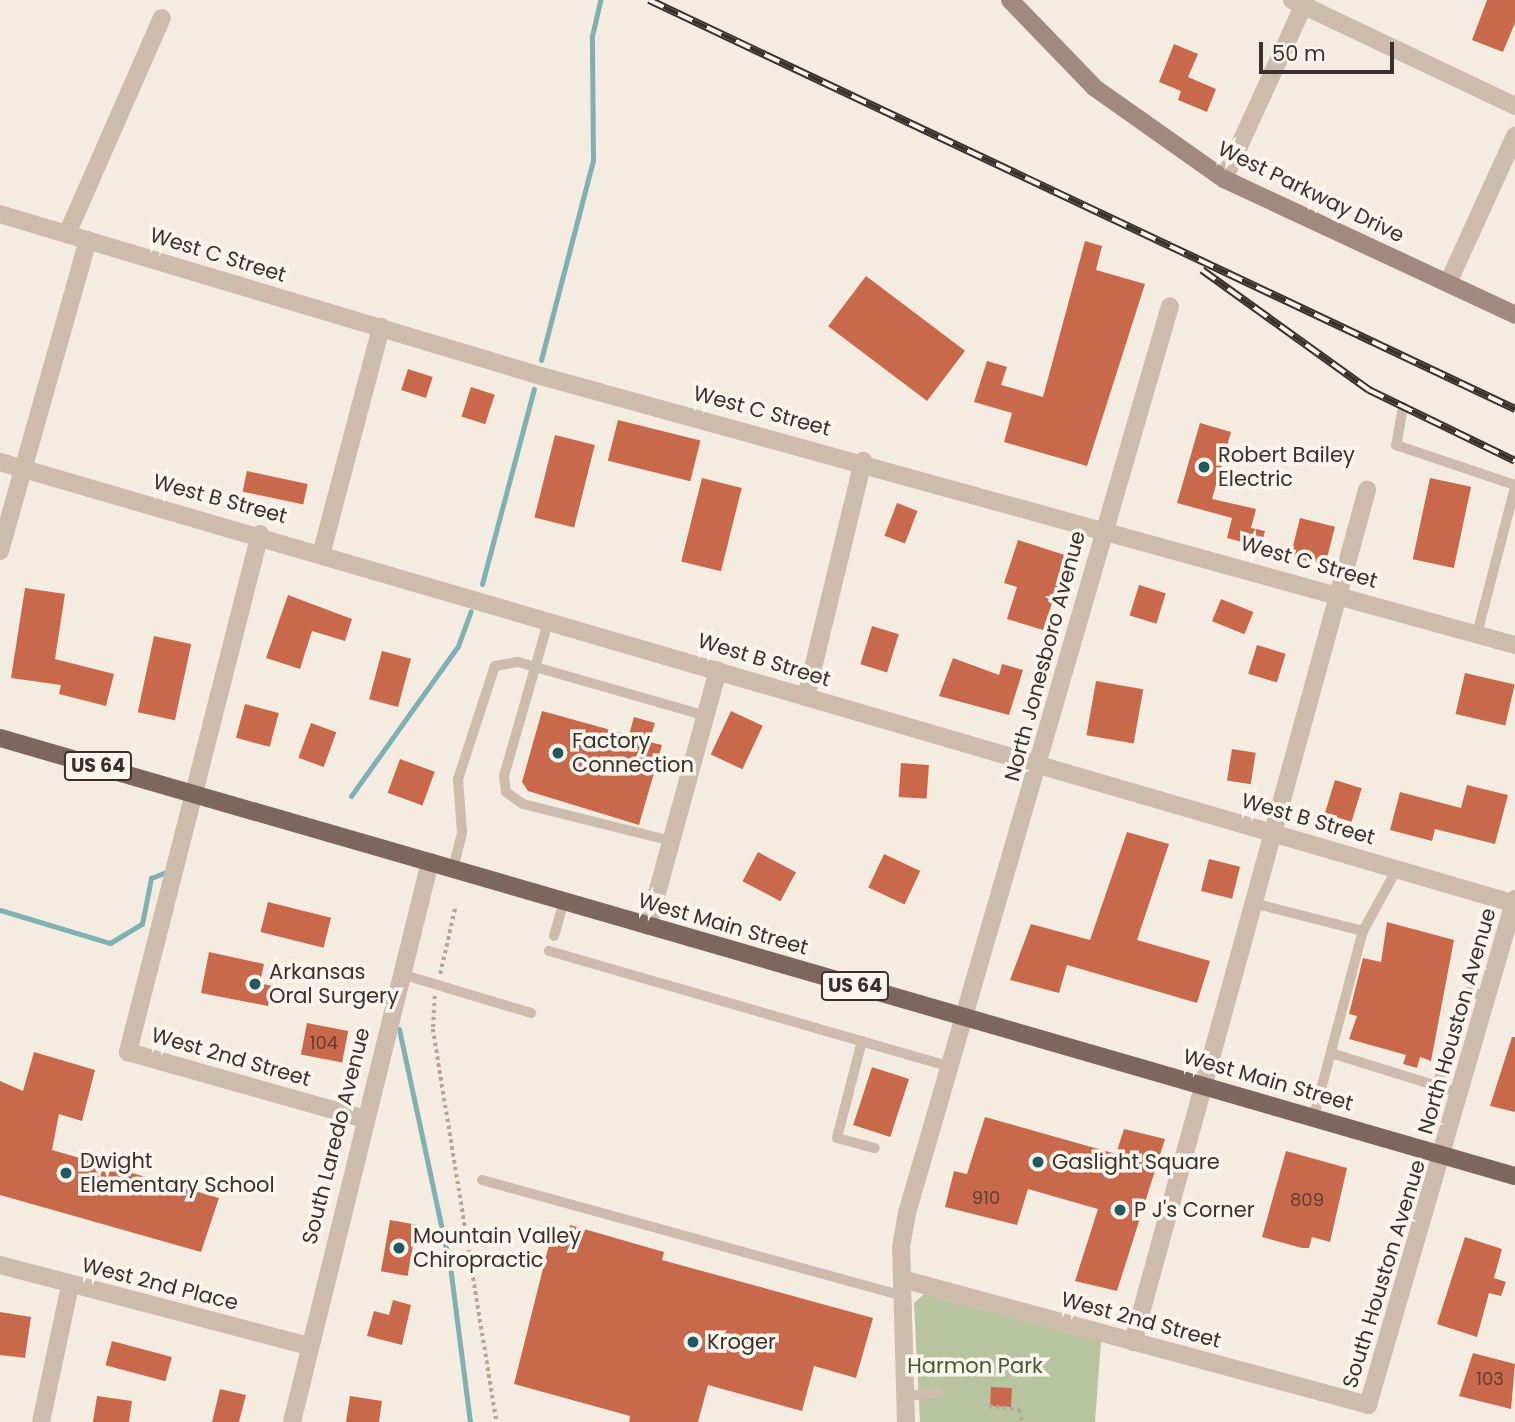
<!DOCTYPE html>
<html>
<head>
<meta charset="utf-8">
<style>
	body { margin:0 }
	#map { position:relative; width:1515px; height:1422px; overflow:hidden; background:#f4ebe1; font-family:Poppins,sans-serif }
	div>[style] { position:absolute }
	.green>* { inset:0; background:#b8c4a0 }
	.stream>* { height:5px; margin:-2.5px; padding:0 2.5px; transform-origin:2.5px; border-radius:2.5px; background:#7fb0b2 }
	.building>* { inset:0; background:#c8694b; transform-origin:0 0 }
	.path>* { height:3.5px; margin-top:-1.75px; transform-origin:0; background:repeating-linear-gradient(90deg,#b9a596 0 3.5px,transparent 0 7px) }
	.lane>* { height:10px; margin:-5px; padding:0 5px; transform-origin:5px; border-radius:5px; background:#cdbbac }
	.street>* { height:18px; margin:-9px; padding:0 9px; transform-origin:9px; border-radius:9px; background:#cdbbac }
	.secondary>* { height:18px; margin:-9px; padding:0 9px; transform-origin:9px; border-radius:9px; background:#a18a7d }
	.primary>* { height:18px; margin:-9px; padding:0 9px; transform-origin:9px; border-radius:9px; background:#7d675c }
	.rail>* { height:8px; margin-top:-4px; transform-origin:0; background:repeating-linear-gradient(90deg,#fbf5ee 0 16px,#3b302b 0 32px); box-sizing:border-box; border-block:2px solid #3b302b }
	.dots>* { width:19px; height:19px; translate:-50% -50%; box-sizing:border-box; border:4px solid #fbf5ee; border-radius:50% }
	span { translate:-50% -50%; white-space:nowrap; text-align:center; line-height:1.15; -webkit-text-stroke:7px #fbf5ee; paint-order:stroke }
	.number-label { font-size:18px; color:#5e3e33 }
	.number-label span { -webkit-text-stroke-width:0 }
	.shield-label span { padding:2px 5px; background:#fbf5ee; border:2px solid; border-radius:5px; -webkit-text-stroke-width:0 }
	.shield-label { font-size:19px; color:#3b302b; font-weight:700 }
	.street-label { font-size:21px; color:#3b302b }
	.poi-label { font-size:21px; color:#3b302b }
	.left { translate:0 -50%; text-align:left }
	.park-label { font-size:21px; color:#4a5a2e }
	.scale { position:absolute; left:1259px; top:42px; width:135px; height:32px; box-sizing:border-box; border:4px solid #3b302b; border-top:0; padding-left:9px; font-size:21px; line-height:24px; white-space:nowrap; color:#3b302b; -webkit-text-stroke:5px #fbf5ee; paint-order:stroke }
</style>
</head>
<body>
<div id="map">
	<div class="green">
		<div style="clip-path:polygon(924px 1294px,1101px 1341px,1095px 1422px,920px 1422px,914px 1303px)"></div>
	</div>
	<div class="stream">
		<div style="left:541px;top:360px;width:206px;rotate:-75.4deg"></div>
		<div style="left:593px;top:161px;width:125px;rotate:-90.5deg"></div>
		<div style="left:592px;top:36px;width:37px;rotate:-77deg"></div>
		<div style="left:482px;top:584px;width:202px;rotate:-75.1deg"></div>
		<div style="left:351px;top:796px;width:184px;rotate:-54.5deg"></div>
		<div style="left:458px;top:646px;width:37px;rotate:-70deg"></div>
		<div style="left:0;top:910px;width:115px;rotate:16.7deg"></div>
		<div style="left:110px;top:943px;width:37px;rotate:-31deg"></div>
		<div style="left:142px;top:924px;width:47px;rotate:-78.9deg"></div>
		<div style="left:151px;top:878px;width:17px;rotate:-21deg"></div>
		<div style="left:399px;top:1029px;width:242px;rotate:77.9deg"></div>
		<div style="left:450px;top:1266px;width:157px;rotate:82.7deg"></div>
	</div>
	<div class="building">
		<div style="clip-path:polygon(1487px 0,1515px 0,1515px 23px,1503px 52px,1472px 40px)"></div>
		<div style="clip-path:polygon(1174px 44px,1198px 54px,1188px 77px,1216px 89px,1207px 112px,1178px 100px,1181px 91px,1159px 82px)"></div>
		<div style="clip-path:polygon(1085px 241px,1102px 246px,1096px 270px,1145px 284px,1087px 466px,1004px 442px,1012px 413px,974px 402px,987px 361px,1007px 367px,1001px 385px,1043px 397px)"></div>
		<div style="left:866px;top:276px;width:124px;height:63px;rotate:37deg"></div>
		<div style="left:408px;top:369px;width:26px;height:22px;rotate:18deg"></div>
		<div style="left:471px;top:387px;width:25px;height:31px;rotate:18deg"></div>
		<div style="left:618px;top:420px;width:85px;height:42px;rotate:14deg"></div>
		<div style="clip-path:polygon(1200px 423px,1231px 432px,1212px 499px,1256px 509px,1251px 528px,1265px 531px,1261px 547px,1227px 538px,1232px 518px,1177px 503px)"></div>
		<div style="left:555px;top:435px;width:41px;height:85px;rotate:14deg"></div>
		<div style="left:247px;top:471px;width:62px;height:21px;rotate:12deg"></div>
		<div style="left:702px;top:478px;width:41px;height:86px;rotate:14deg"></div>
		<div style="left:1430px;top:478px;width:42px;height:83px;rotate:12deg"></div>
		<div style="left:897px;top:503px;width:22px;height:35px;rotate:21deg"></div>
		<div style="left:1300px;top:518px;width:36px;height:40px;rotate:14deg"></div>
		<div style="clip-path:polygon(1018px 540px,1068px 556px,1043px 630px,1007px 619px,1017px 587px,1004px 583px)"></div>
		<div style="left:1139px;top:585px;width:28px;height:32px;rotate:17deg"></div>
		<div style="clip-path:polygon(25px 588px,65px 594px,55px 659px,114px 674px,106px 706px,59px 694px,61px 685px,11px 678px)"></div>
		<div style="clip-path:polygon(288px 595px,352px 619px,345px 641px,312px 631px,300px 669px,266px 658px)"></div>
		<div style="left:1221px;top:599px;width:35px;height:24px;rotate:22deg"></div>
		<div style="left:872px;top:626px;width:28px;height:40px;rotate:17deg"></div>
		<div style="left:154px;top:636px;width:38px;height:78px;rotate:12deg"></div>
		<div style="left:1257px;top:645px;width:30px;height:30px;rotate:17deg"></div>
		<div style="left:382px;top:651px;width:30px;height:50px;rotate:15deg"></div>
		<div style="clip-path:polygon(953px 658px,999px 675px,1002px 664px,1023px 670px,1009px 715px,939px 696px)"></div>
		<div style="left:1465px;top:673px;width:51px;height:42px;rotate:13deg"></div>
		<div style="left:1096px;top:681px;width:48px;height:55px;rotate:10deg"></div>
		<div style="left:245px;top:704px;width:35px;height:35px;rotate:15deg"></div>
		<div style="clip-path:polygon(542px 711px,629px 735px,634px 717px,655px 723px,649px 742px,662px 745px,639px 825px,528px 791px,522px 782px)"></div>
		<div style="left:731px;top:711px;width:35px;height:48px;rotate:25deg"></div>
		<div style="left:311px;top:723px;width:27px;height:37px;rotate:20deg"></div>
		<div style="left:1232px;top:749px;width:24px;height:32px;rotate:9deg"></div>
		<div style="left:400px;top:759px;width:37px;height:36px;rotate:20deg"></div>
		<div style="left:901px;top:763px;width:28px;height:34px;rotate:4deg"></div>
		<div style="left:1335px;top:780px;width:28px;height:35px;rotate:17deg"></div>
		<div style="clip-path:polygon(1467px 785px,1508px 795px,1495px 844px,1435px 829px,1432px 841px,1390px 830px,1400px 792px,1461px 808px)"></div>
		<div style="clip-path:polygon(1127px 832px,1169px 844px,1137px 940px,1210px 961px,1197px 1003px,1067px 965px,1059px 993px,1010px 980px,1031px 924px,1090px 940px)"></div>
		<div style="left:758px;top:852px;width:43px;height:33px;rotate:28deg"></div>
		<div style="left:884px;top:854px;width:40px;height:37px;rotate:25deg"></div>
		<div style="left:1209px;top:859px;width:32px;height:33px;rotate:14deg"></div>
		<div style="left:268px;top:902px;width:65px;height:31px;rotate:14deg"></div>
		<div style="clip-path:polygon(1387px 922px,1454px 940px,1431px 1061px,1420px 1057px,1417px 1068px,1403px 1064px,1406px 1055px,1349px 1039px,1357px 1016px,1349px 1014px,1363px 958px,1381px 962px)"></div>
		<div style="clip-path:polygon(209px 952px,264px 964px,260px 983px,272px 986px,268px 1006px,201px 993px)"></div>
		<div style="left:307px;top:1023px;width:42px;height:32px;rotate:11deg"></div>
		<div style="clip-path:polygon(1512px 1037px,1515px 1037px,1515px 1112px,1490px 1106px)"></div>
		<div style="clip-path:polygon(34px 1052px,95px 1070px,82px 1121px,59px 1114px,52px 1150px,219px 1198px,201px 1252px,0 1195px,0 1081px,23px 1091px)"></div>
		<div style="left:872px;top:1067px;width:39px;height:61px;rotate:18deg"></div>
		<div style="clip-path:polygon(985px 1117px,1116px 1154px,1124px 1129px,1165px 1139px,1117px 1291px,1075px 1281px,1098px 1209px,1028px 1189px,1017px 1225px,945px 1207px,954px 1171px,967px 1174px)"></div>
		<div style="clip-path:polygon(1286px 1151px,1347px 1168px,1330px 1242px,1312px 1237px,1309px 1248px,1302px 1248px,1262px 1237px)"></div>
		<div style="left:390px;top:1220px;width:27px;height:52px;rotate:10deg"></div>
		<div style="clip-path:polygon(570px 1225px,664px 1252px,662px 1260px,873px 1318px,856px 1378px,814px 1366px,802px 1411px,708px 1385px,698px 1422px,629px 1422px,630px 1416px,514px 1384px,553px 1229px,568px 1233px)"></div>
		<div style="clip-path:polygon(1465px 1237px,1502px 1249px,1494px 1278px,1506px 1282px,1501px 1296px,1489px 1293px,1477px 1337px,1437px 1324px)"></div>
		<div style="clip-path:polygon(393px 1300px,411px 1305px,402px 1345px,367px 1336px,374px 1311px,389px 1315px)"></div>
		<div style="clip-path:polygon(0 1312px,31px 1317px,25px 1358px,0 1355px)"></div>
		<div style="left:112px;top:1341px;width:62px;height:25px;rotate:15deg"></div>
		<div style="clip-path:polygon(1473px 1353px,1515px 1364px,1511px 1409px,1459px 1396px)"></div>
		<div style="left:991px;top:1387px;width:21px;height:19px;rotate:3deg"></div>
		<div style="clip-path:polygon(220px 1389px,246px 1395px,239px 1422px,212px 1422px)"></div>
		<div style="clip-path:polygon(97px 1396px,132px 1401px,129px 1422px,93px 1422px)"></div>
		<div style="clip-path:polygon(350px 1396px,382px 1401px,379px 1422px,346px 1422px)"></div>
	</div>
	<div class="path">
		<div style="left:440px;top:974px;width:68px;rotate:-77.2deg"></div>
		<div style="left:435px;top:996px;width:33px;rotate:93deg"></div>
		<div style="left:433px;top:1029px;width:398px;rotate:80.8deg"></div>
		<div style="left:989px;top:1406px;width:31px;rotate:7deg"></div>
		<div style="left:1020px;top:1410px;width:10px;rotate:79deg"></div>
	</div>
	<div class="lane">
		<div style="left:1403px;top:407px;width:39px;rotate:100deg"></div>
		<div style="left:1396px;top:445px;width:126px;rotate:18.6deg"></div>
		<div style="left:549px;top:619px;width:163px;rotate:106deg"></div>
		<div style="left:504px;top:776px;width:16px;rotate:83deg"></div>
		<div style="left:506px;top:792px;width:21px;rotate:35deg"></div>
		<div style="left:523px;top:804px;width:153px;rotate:14deg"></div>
		<div style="left:1477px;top:634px;width:152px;rotate:-75.5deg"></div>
		<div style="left:453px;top:869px;width:38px;rotate:-76deg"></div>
		<div style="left:462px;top:832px;width:53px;rotate:-94.3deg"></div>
		<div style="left:458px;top:779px;width:119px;rotate:-71.9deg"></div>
		<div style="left:495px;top:666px;width:23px;rotate:-10deg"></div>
		<div style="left:518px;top:662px;width:196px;rotate:16deg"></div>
		<div style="left:1253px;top:903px;width:114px;rotate:14.3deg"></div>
		<div style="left:554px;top:936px;width:36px;rotate:-74deg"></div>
		<div style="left:549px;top:951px;width:418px;rotate:16.1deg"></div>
		<div style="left:401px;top:974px;width:136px;rotate:16.7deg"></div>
		<div style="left:862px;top:1041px;width:100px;rotate:104.5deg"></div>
		<div style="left:837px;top:1138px;width:39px;rotate:15deg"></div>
		<div style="left:1331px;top:1053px;width:111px;rotate:17.3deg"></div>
		<div style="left:1460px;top:1093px;width:24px;rotate:-163deg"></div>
		<div style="left:1437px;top:1086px;width:92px;rotate:-73.5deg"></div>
		<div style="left:1463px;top:998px;width:7px;rotate:-56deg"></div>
		<div style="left:1467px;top:992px;width:21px;rotate:11deg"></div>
		<div style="left:1314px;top:1116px;width:191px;rotate:-75.2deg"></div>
		<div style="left:1363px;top:931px;width:71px;rotate:-61.3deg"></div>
		<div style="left:482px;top:1180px;width:436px;rotate:15.4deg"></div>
		<div style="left:905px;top:1396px;width:34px;rotate:-5deg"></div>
	</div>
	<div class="street">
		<div style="left:1292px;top:0;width:247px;rotate:25.4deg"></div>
		<div style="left:1224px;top:179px;width:197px;rotate:-65.4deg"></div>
		<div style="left:0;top:214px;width:565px;rotate:16.67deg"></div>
		<div style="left:541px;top:376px;width:1010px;rotate:15.44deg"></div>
		<div style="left:67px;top:234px;width:236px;rotate:-66.3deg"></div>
		<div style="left:1448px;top:283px;width:162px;rotate:-65.5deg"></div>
		<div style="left:0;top:462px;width:1578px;rotate:16.26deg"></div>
		<div style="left:260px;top:534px;width:535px;rotate:104.3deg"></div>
		<div style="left:128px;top:1052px;width:243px;rotate:15.8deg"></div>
		<div style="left:0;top:551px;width:323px;rotate:-74.2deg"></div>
		<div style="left:322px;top:551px;width:232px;rotate:-75.2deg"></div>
		<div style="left:806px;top:697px;width:243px;rotate:-76.4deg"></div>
		<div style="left:648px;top:926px;width:265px;rotate:-74.7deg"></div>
		<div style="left:0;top:1265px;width:319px;rotate:14.7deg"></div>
		<div style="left:902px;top:1279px;width:483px;rotate:15.1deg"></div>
		<div style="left:1368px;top:1405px;width:527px;rotate:-73.8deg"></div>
		<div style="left:1133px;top:1342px;width:884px;rotate:-74.64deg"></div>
		<div style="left:41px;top:1422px;width:140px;rotate:-78deg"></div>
		<div style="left:292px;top:1422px;width:577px;rotate:-76.16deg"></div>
		<div style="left:906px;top:1422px;width:175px;rotate:-91.6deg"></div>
		<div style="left:901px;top:1247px;width:35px;rotate:-80deg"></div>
		<div style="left:907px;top:1213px;width:944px;rotate:-73.83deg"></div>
	</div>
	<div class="secondary">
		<div style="left:1010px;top:0;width:122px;rotate:46deg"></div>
		<div style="left:1095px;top:88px;width:158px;rotate:35.2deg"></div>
		<div style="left:1224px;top:179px;width:321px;rotate:25deg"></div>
	</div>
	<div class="primary">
		<div style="left:0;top:738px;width:1577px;rotate:16.13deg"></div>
	</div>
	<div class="rail">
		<div style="left:649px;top:0;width:958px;rotate:25.28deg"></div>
		<div style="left:1202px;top:270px;width:206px;rotate:35.7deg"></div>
		<div style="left:1369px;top:390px;width:162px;rotate:25.9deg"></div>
	</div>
	<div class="dots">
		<div style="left:1204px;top:467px;background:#1f5a5e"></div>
		<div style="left:558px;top:753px;background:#1f5a5e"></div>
		<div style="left:255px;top:984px;background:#1f5a5e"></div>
		<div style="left:1038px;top:1162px;background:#1f5a5e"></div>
		<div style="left:66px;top:1173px;background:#1f5a5e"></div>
		<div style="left:1120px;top:1210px;background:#1f5a5e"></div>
		<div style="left:399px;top:1248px;background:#1f5a5e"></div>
		<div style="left:693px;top:1342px;background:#1f5a5e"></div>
	</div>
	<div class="number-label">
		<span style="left:324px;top:1043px">104</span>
		<span style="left:986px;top:1198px">910</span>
		<span style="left:1307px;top:1200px">809</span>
		<span style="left:1490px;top:1379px">103</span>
	</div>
	<div class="shield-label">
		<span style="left:98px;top:766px">US 64</span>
		<span style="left:855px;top:986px">US 64</span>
	</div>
	<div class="street-label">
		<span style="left:1311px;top:192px;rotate:26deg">West Parkway Drive</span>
		<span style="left:218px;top:255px;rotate:17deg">West C Street</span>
		<span style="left:762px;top:411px;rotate:15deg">West C Street</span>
		<span style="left:220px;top:499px;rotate:15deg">West B Street</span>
		<span style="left:1309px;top:562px;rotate:16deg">West C Street</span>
		<span style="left:1045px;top:656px;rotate:-75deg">North Jonesboro Avenue</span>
		<span style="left:764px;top:660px;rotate:17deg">West B Street</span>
		<span style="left:1308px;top:819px;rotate:16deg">West B Street</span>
		<span style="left:723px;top:924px;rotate:16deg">West Main Street</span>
		<span style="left:1457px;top:1021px;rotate:-74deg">North Houston Avenue</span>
		<span style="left:231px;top:1057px;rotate:16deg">West 2nd Street</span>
		<span style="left:1268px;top:1080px;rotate:16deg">West Main Street</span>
		<span style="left:336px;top:1136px;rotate:-76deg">South Laredo Avenue</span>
		<span style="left:1384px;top:1274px;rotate:-73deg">South Houston Avenue</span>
		<span style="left:160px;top:1284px;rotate:14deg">West 2nd Place</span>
		<span style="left:1141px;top:1320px;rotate:15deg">West 2nd Street</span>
	</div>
	<div class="poi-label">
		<span class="left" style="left:1218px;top:467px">Robert Bailey<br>Electric</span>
		<span class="left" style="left:572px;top:753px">Factory<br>Connection</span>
		<span class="left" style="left:269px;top:984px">Arkansas<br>Oral Surgery</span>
		<span class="left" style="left:80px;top:1173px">Dwight<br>Elementary School</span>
		<span class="left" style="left:1052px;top:1162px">Gaslight Square</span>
		<span class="left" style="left:1134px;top:1210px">P J's Corner</span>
		<span class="left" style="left:413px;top:1248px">Mountain Valley<br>Chiropractic</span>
		<span class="left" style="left:707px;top:1342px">Kroger</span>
	</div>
	<div class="park-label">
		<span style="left:975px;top:1366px">Harmon Park</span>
	</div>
	<div class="scale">50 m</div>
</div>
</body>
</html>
